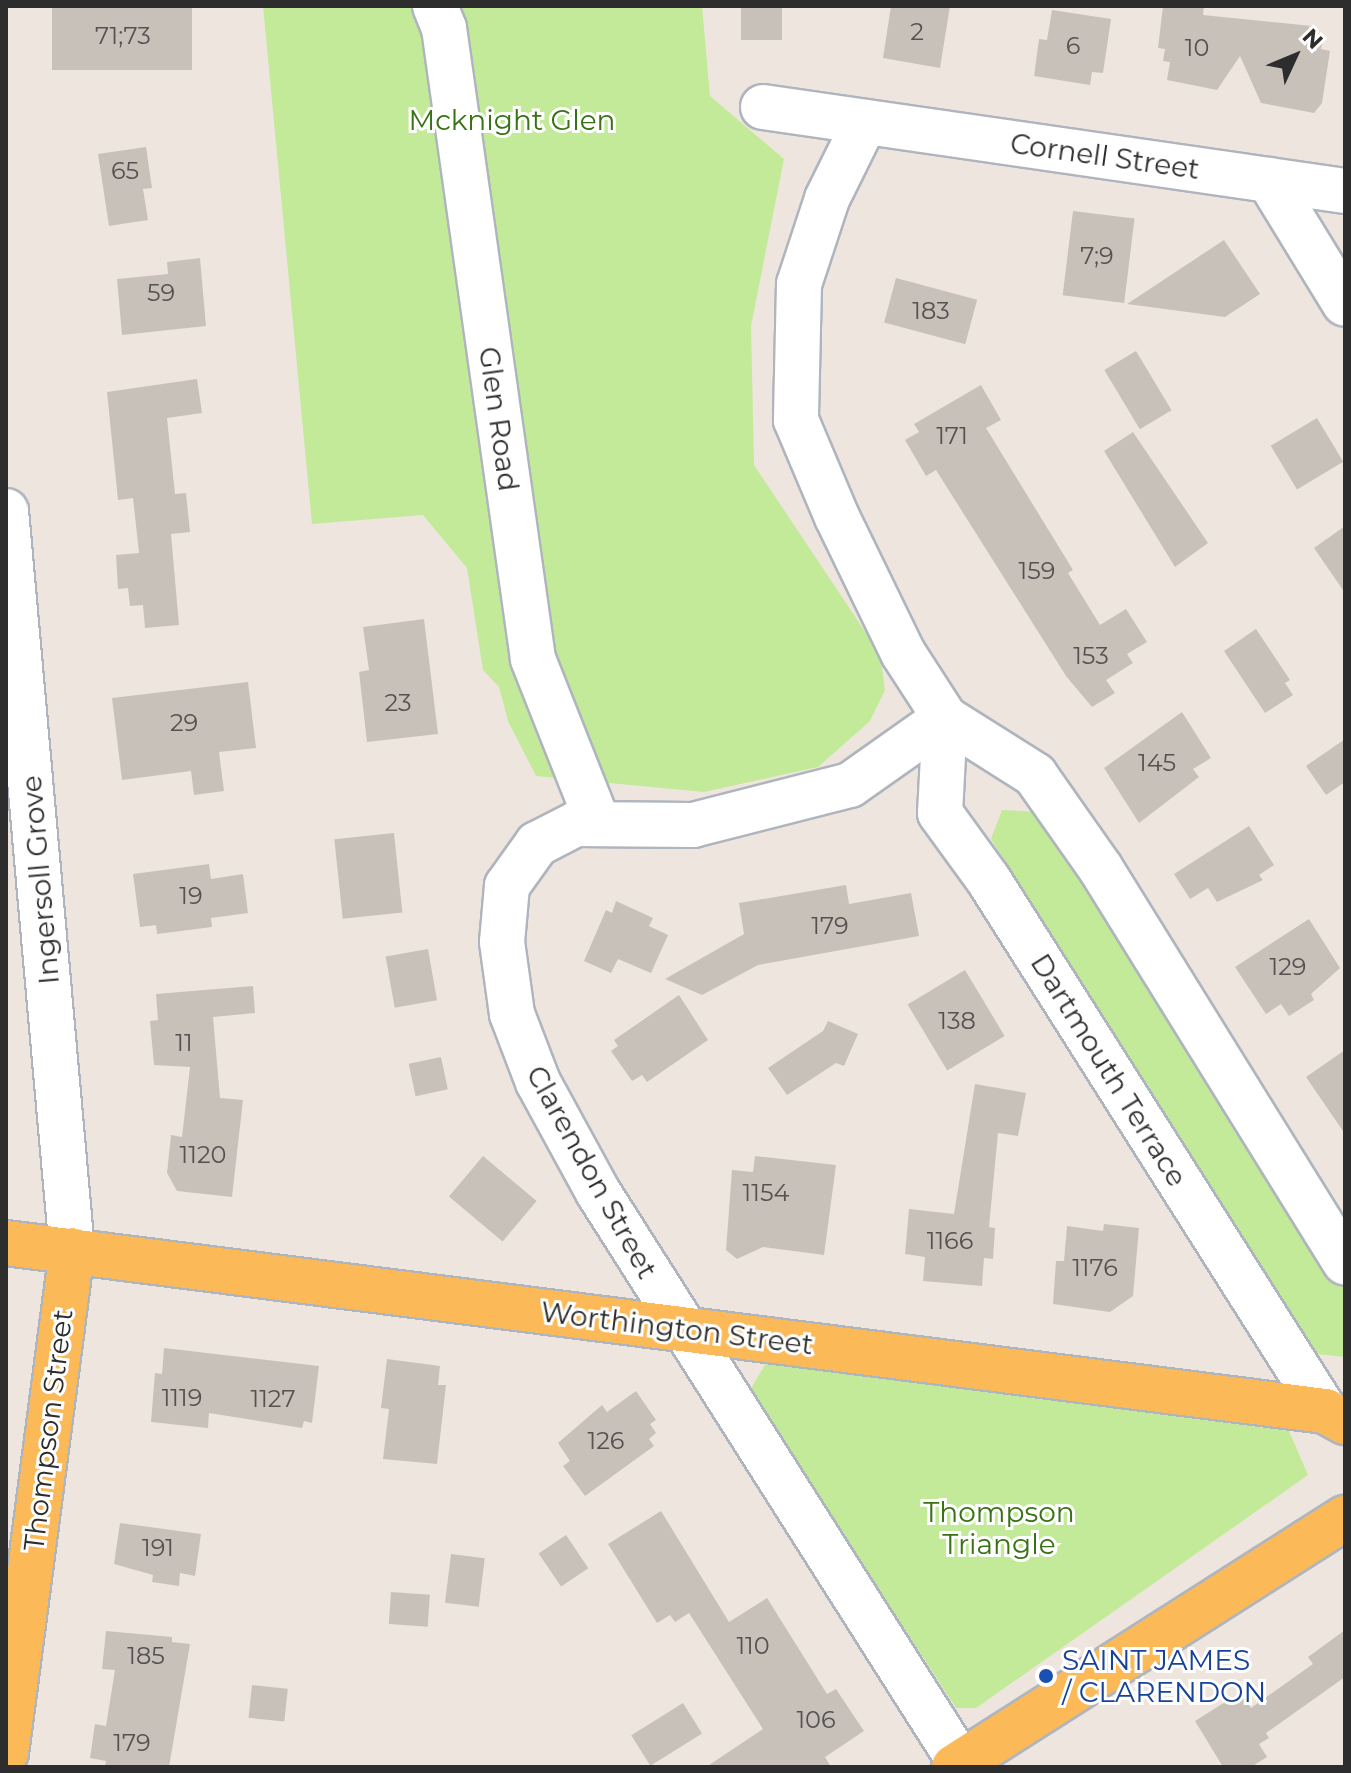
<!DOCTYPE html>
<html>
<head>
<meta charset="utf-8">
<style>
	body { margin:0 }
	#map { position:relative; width:1351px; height:1773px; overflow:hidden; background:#efe5df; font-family:Montserrat,sans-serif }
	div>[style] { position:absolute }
	.green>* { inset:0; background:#c2ea98 }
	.building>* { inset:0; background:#c8c1ba; transform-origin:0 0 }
	.roads { filter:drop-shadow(2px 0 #afb5be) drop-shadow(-2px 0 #afb5be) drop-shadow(0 2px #afb5be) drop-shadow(0 -2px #afb5be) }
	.minor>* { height:44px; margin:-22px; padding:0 22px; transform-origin:22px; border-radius:22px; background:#fff }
	.major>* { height:44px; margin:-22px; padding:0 22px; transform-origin:22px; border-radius:22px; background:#fcb957 }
	.dots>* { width:22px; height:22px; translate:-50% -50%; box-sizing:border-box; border:4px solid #fff; border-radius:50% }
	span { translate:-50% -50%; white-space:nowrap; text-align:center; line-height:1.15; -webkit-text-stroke:6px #fff; paint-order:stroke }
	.number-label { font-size:24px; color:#545250 }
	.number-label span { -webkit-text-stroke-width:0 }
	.park-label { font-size:28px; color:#397215 }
	.street-label { font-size:28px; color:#2d2d2d }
	.transit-label { font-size:28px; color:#164399 }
	.left { translate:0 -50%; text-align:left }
	.frame { position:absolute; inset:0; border:8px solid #2d2d2d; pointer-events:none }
	.north { position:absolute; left:1255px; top:16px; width:80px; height:80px; -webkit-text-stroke:6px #fff; paint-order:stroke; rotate:46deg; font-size:22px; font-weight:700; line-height:32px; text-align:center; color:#2d2d2d }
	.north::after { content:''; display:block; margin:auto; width:28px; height:36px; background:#2d2d2d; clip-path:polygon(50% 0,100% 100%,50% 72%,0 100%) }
</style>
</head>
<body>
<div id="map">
	<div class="green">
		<div style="clip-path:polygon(263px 6px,702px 6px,710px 96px,784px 159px,751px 326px,754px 465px,880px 654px,885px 690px,870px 721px,818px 767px,704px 792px,536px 776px,508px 721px,499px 687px,483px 670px,467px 568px,423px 515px,312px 524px)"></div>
		<div style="clip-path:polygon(1002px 810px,1040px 812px,1345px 1288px,1345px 1357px,1317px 1354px,991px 839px)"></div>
		<div style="clip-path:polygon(766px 1363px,1289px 1431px,1308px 1475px,976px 1708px,956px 1708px,750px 1390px)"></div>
	</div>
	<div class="building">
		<div style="left:52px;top:6px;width:140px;height:64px"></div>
		<div style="left:741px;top:6px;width:41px;height:34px"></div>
		<div style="clip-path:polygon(891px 6px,950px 6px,940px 68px,883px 58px)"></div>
		<div style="clip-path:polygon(1163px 6px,1204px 6px,1203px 15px,1312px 26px,1311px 34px,1324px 36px,1321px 49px,1330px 51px,1322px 103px,1314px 113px,1261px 103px,1240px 56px,1217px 90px,1167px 80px,1170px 62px,1163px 61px,1165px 49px,1158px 48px)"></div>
		<div style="clip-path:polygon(1052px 10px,1111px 19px,1103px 73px,1092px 72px,1090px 85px,1034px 76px,1039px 39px,1047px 40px)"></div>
		<div style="clip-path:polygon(146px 147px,152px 188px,143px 189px,148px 220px,109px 226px,98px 154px)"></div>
		<div style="left:1073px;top:211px;width:62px;height:85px;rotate:7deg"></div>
		<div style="clip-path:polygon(1224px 240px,1260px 294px,1225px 317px,1127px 304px)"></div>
		<div style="clip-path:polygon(200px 258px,206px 326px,122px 335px,117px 279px,168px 274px,167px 262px)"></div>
		<div style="left:896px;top:278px;width:84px;height:46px;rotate:15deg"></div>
		<div style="left:1136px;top:351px;width:69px;height:37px;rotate:59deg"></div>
		<div style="clip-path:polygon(197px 379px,202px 413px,167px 418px,175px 494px,186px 493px,190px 532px,171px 534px,179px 625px,145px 628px,143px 605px,130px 606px,128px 588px,118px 589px,116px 555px,139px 553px,133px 498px,118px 500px,107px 392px)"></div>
		<div style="clip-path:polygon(981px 385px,1001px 420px,986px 428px,1073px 570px,1068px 573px,1100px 625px,1126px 609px,1147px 642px,1127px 654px,1133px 663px,1106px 680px,1115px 693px,1092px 707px,1066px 676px,936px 470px,926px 476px,905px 440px,919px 432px,914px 424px)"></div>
		<div style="left:1317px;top:418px;width:51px;height:54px;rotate:59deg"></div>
		<div style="clip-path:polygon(1133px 432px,1208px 543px,1175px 567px,1104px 451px)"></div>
		<div style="clip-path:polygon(1345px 526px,1345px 593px,1314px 548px)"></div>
		<div style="clip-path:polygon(424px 619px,438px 734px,367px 742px,359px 672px,369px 670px,363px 627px)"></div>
		<div style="clip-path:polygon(1256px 629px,1290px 680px,1285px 683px,1293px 695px,1265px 713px,1224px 651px)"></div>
		<div style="clip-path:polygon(248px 682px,256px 748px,219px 752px,224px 791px,194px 795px,191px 771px,122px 780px,112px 698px)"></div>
		<div style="clip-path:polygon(1182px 712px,1211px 758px,1193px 769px,1199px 777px,1139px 823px,1104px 768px)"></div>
		<div style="clip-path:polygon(1345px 739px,1345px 782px,1326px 795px,1306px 766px)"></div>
		<div style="clip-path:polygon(1249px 826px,1274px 865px,1259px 875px,1263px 880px,1217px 902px,1208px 888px,1190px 899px,1174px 874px)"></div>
		<div style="left:394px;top:833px;width:80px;height:60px;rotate:84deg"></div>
		<div style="clip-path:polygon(209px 864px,211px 879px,243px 874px,248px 913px,211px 918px,212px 927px,157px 934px,156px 925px,140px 927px,133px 874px)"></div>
		<div style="clip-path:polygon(846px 885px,849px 904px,911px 893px,919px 936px,758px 965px,702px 995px,665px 979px,744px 934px,739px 903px)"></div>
		<div style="clip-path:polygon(616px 901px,653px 918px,649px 926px,668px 935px,651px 973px,618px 959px,611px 973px,584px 961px,606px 910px,612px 913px)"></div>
		<div style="clip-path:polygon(1309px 919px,1340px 968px,1311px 994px,1314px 1000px,1289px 1016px,1281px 1004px,1266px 1014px,1235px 967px)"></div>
		<div style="left:428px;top:949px;width:52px;height:43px;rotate:80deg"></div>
		<div style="left:965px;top:970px;width:77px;height:67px;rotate:59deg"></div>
		<div style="clip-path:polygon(253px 986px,255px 1013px,213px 1017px,220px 1098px,243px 1100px,232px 1197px,177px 1191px,167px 1173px,171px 1135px,182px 1137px,190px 1067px,154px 1065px,150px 1021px,158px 1020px,156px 994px)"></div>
		<div style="clip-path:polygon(679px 995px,708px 1040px,647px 1082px,642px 1075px,632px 1081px,611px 1051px,618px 1046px,614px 1040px)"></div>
		<div style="clip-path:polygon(828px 1021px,858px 1034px,844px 1066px,836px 1063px,787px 1095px,768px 1068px,823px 1031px)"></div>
		<div style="clip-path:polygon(1345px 1050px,1345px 1134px,1306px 1077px)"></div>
		<div style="left:441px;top:1057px;width:33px;height:33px;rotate:78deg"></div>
		<div style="clip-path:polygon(975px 1084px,1026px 1093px,1018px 1136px,998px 1133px,989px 1227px,995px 1228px,993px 1259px,984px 1258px,982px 1286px,923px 1281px,925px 1257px,905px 1254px,909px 1209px,954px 1214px)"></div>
		<div style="left:483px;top:1156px;width:70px;height:53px;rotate:40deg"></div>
		<div style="clip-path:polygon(755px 1156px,836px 1165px,824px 1255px,763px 1247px,737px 1259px,726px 1250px,732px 1170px,753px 1172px)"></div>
		<div style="clip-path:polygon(1104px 1224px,1139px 1228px,1133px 1296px,1110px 1312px,1053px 1304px,1056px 1261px,1064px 1261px,1067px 1226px,1103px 1231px)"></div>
		<div style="clip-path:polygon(164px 1348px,319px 1366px,312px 1423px,304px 1421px,302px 1428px,209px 1413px,208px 1428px,151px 1422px,155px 1373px,162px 1374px)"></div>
		<div style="clip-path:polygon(387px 1359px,440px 1366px,438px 1385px,446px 1385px,437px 1464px,383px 1459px,389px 1409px,381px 1408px)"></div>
		<div style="clip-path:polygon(636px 1391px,656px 1420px,650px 1424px,656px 1433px,649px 1439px,654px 1446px,585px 1496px,563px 1466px,570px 1461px,558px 1443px,602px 1405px,607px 1412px)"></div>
		<div style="clip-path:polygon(661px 1511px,729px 1622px,767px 1598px,827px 1694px,836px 1689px,864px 1731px,825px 1757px,831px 1767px,706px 1767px,763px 1729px,689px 1613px,675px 1622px,670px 1615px,657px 1623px,608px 1544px)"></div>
		<div style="clip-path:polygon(120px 1523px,201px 1534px,195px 1576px,180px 1573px,179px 1586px,152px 1582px,153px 1575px,114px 1564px)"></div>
		<div style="left:566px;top:1535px;width:40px;height:33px;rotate:56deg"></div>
		<div style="left:451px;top:1554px;width:34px;height:49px;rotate:7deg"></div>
		<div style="left:391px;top:1592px;width:39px;height:32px;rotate:4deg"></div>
		<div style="clip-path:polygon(1345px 1630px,1345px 1677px,1266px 1733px,1269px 1738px,1259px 1744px,1267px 1757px,1251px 1767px,1223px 1767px,1195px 1721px,1241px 1692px,1251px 1708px,1313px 1664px,1308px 1657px)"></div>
		<div style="clip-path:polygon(106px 1631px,172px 1637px,172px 1642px,190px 1644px,169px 1767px,105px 1767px,106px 1761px,90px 1758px,95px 1724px,106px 1726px,115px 1670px,102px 1669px)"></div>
		<div style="left:252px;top:1685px;width:36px;height:33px;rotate:6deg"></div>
		<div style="left:683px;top:1703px;width:36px;height:61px;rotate:58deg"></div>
	</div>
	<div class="roads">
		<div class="minor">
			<div style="left:435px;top:6px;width:24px;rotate:68deg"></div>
			<div style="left:444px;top:28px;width:637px;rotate:81.97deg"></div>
			<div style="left:533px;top:659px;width:176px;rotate:68.4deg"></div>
			<div style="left:763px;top:107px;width:588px;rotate:8.21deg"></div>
			<div style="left:865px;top:122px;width:86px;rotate:116.3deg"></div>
			<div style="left:827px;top:199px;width:89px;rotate:108.2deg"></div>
			<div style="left:799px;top:284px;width:136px;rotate:91.3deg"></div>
			<div style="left:796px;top:420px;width:105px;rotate:67.1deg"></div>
			<div style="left:837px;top:517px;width:151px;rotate:64.1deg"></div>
			<div style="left:903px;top:653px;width:77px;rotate:57.1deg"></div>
			<div style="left:945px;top:718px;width:107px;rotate:32.3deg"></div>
			<div style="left:1035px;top:775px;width:115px;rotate:54.9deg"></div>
			<div style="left:1101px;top:869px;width:463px;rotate:58.2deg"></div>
			<div style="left:1269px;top:180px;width:145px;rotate:58.5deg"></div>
			<div style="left:6px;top:511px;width:742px;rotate:84.9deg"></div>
			<div style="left:945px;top:718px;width:116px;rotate:144.8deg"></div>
			<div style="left:850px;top:785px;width:162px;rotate:165.7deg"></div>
			<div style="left:693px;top:825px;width:117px;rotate:-179.5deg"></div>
			<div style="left:576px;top:824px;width:44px;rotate:152.9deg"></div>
			<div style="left:537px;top:844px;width:52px;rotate:125.5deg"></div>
			<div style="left:507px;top:886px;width:56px;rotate:95.1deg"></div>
			<div style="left:502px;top:942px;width:73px;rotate:82.1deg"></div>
			<div style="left:512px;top:1014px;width:73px;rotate:69.1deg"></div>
			<div style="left:538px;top:1082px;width:125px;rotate:61.4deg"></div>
			<div style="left:598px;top:1192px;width:681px;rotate:57.59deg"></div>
			<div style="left:945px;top:718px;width:95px;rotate:93deg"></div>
			<div style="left:940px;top:813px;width:82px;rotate:54deg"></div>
			<div style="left:988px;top:879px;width:630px;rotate:57.65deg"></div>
		</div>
		<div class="major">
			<div style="left:6px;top:1243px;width:1330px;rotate:7.26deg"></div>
			<div style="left:1325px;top:1411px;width:23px;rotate:29deg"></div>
			<div style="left:6px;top:1753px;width:507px;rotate:-82.52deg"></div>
			<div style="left:954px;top:1767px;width:464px;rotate:-32.5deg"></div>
		</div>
	</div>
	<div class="dots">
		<div style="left:1046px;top:1676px;background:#1a4fb4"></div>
	</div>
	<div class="number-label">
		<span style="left:917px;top:32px">2</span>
		<span style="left:123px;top:36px">71;73</span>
		<span style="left:1073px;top:46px">6</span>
		<span style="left:1197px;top:48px">10</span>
		<span style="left:125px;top:171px">65</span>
		<span style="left:1097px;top:256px">7;9</span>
		<span style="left:161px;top:293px">59</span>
		<span style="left:931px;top:311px">183</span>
		<span style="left:952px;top:436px">171</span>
		<span style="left:1037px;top:571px">159</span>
		<span style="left:1091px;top:656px">153</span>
		<span style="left:398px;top:703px">23</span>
		<span style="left:184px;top:723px">29</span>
		<span style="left:1157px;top:763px">145</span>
		<span style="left:191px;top:896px">19</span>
		<span style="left:830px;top:926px">179</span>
		<span style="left:1288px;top:967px">129</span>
		<span style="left:957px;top:1021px">138</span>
		<span style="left:184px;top:1043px">11</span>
		<span style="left:203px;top:1155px">1120</span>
		<span style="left:766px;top:1193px">1154</span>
		<span style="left:950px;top:1241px">1166</span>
		<span style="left:1095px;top:1268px">1176</span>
		<span style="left:182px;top:1398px">1119</span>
		<span style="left:273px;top:1399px">1127</span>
		<span style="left:606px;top:1441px">126</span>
		<span style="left:158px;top:1548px">191</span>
		<span style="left:753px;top:1646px">110</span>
		<span style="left:146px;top:1656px">185</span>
		<span style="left:816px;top:1720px">106</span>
		<span style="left:132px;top:1743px">179</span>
	</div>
	<div class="park-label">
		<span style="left:512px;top:120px">Mcknight Glen</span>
		<span style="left:999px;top:1528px">Thompson<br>Triangle</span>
	</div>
	<div class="street-label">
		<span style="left:1105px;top:156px;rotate:8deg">Cornell Street</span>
		<span style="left:499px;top:419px;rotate:82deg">Glen Road</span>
		<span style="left:40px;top:880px;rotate:-95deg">Ingersoll Grove</span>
		<span style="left:1109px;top:1070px;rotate:58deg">Dartmouth Terrace</span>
		<span style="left:592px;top:1172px;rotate:61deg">Clarendon Street</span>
		<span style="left:677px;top:1328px;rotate:7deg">Worthington Street</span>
		<span style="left:48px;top:1430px;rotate:-83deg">Thompson Street</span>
	</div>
	<div class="transit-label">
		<span class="left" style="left:1062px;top:1676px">SAINT JAMES<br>/ CLARENDON</span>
	</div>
	<div class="frame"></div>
	<div class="north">N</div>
</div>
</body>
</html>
